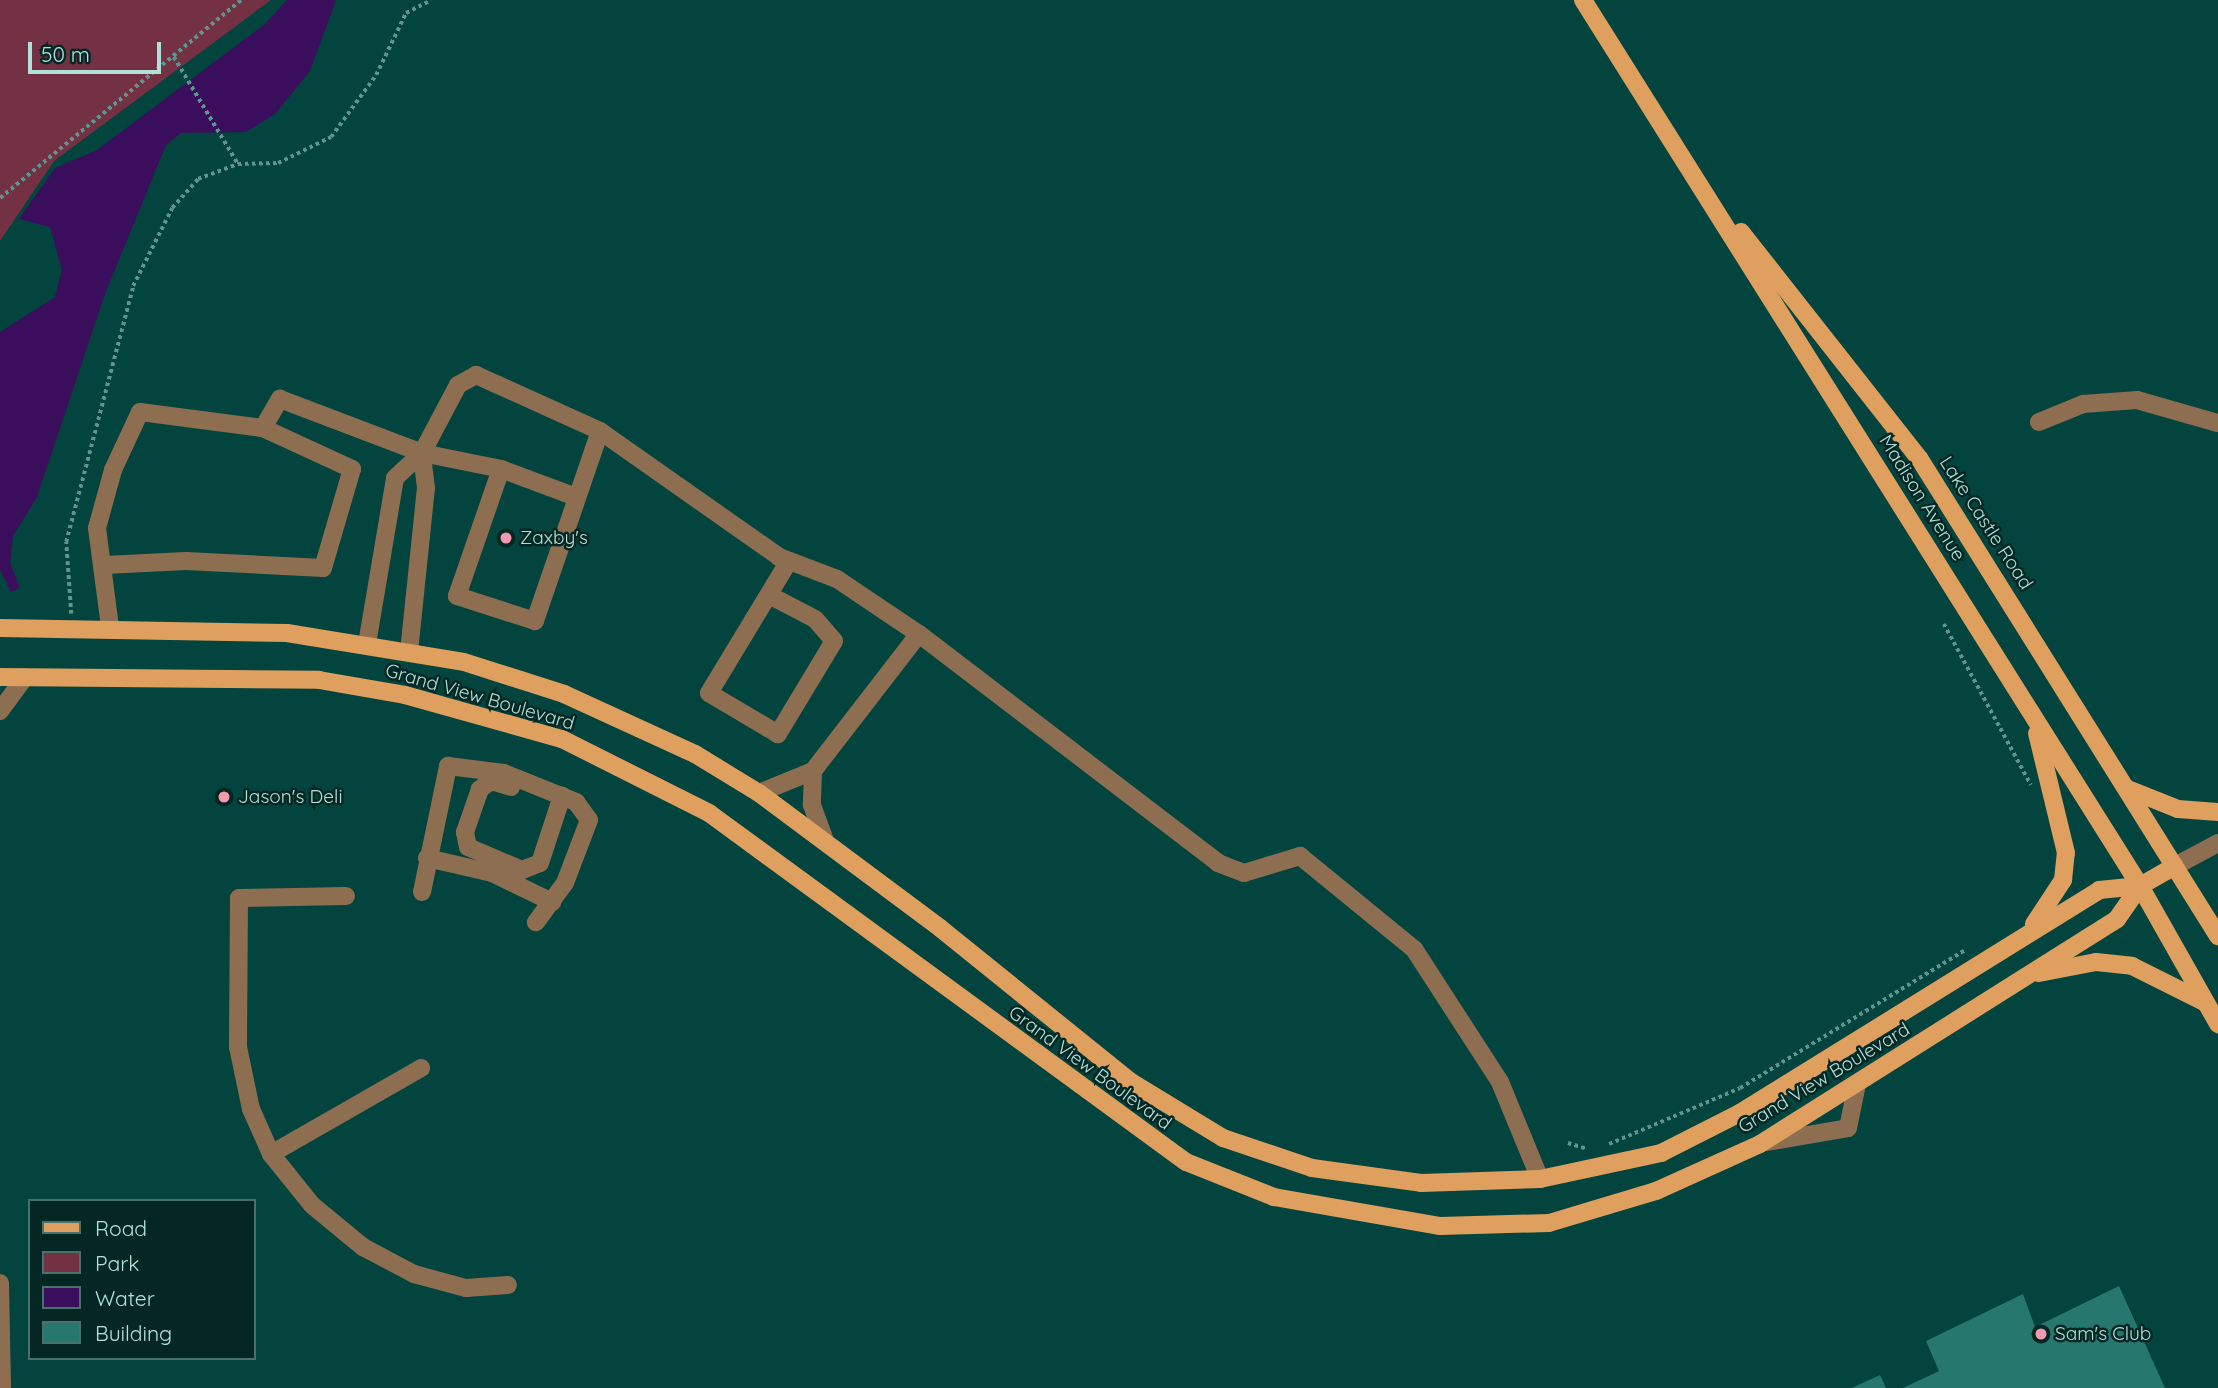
<!DOCTYPE html>
<html>
<head>
<meta charset="utf-8">
<style>
	body { margin:0 }
	#map { position:relative; width:2218px; height:1388px; overflow:hidden; background:#03443e; font-family:Quicksand,sans-serif }
	div>[style] { position:absolute }
	.green>* { inset:0; background:#743144 }
	.water>* { inset:0; background:#3a0d5d }
	.building>* { inset:0; background:#26776e }
	.path>* { height:3.5px; margin-top:-1.75px; transform-origin:0; background:repeating-linear-gradient(90deg,#5e958f 0 3.5px,transparent 0 7px) }
	.minor>* { height:18px; margin:-9px; padding:0 9px; transform-origin:9px; border-radius:9px; background:#8d6e50 }
	.major>* { height:18px; margin:-9px; padding:0 9px; transform-origin:9px; border-radius:9px; background:#de9f5f }
	.dots>* { width:19px; height:19px; translate:-50% -50%; box-sizing:border-box; border:4px solid #042723; border-radius:50% }
	span { translate:-50% -50%; white-space:nowrap; text-align:center; line-height:1.15; -webkit-text-stroke:5px #042723; paint-order:stroke }
	.street-label { font-size:19px; color:#b1e0d9 }
	.poi-label { font-size:19px; color:#b1e0d9 }
	.left { translate:0 -50%; text-align:left }
	.legend { position:absolute; left:28px; top:1199px; width:228px; height:161px; box-sizing:border-box; background:#042723; border:2px solid #49716c; margin:0; padding:9px 12px; list-style:none; font-size:21px; color:#b1e0d9 }
	.legend li { display:flex; align-items:center; gap:14px; height:35px }
	.legend b { width:35px; border:2px solid #49716c }
	.scale { position:absolute; left:28px; top:42px; width:133px; height:32px; box-sizing:border-box; border:4px solid #b1e0d9; border-top:0; padding-left:9px; font-size:21px; line-height:24px; white-space:nowrap; color:#b1e0d9; -webkit-text-stroke:5px #042723; paint-order:stroke }
</style>
</head>
<body>
<div id="map">
	<div class="green">
		<div style="clip-path:polygon(0 0,271px 0,54px 161px,0 241px)"></div>
	</div>
	<div class="water">
		<div style="clip-path:polygon(287px 0,336px 0,310px 71px,275px 114px,246px 132px,181px 133px,166px 145px,105px 294px,37px 497px,13px 536px,10px 563px,20px 588px,11px 592px,0 570px,0 332px,55px 297px,62px 270px,50px 227px,19px 219px,55px 168px,97px 150px,265px 24px)"></div>
	</div>
	<div class="building">
		<div style="clip-path:polygon(2119px 1286px,2165px 1388px,1903px 1388px,1939px 1371px,1926px 1341px,2023px 1294px,2035px 1327px)"></div>
		<div style="clip-path:polygon(1880px 1375px,1886px 1388px,1852px 1388px)"></div>
	</div>
	<div class="path">
		<div style="left:174px;top:57px;width:125px;rotate:59.1deg"></div>
		<div style="left:0;top:198px;width:312px;rotate:-39.4deg"></div>
		<div style="left:71px;top:614px;width:72px;rotate:-94deg"></div>
		<div style="left:66px;top:542px;width:265px;rotate:-75.3deg"></div>
		<div style="left:133px;top:286px;width:87px;rotate:-63.4deg"></div>
		<div style="left:172px;top:208px;width:39px;rotate:-48deg"></div>
		<div style="left:198px;top:179px;width:43px;rotate:-20.6deg"></div>
		<div style="left:238px;top:164px;width:40px;rotate:-1.4deg"></div>
		<div style="left:278px;top:163px;width:59px;rotate:-26.1deg"></div>
		<div style="left:331px;top:137px;width:77px;rotate:-54deg"></div>
		<div style="left:376px;top:75px;width:69px;rotate:-64.2deg"></div>
		<div style="left:406px;top:13px;width:28px;rotate:-27deg"></div>
		<div style="left:1944px;top:624px;width:183px;rotate:61.6deg"></div>
		<div style="left:1568px;top:1143px;width:21px;rotate:17deg"></div>
		<div style="left:1609px;top:1144px;width:142px;rotate:-23.1deg"></div>
		<div style="left:1740px;top:1088px;width:263px;rotate:-31.5deg"></div>
	</div>
	<div class="minor">
		<div style="left:2039px;top:422px;width:48px;rotate:-22.2deg"></div>
		<div style="left:2083px;top:404px;width:54px;rotate:-4.2deg"></div>
		<div style="left:2137px;top:400px;width:84px;rotate:15.9deg"></div>
		<div style="left:263px;top:428px;width:34px;rotate:-60deg"></div>
		<div style="left:280px;top:399px;width:152px;rotate:20.8deg"></div>
		<div style="left:422px;top:453px;width:77px;rotate:-62.1deg"></div>
		<div style="left:458px;top:385px;width:21px;rotate:-29deg"></div>
		<div style="left:476px;top:375px;width:136px;rotate:24.3deg"></div>
		<div style="left:600px;top:431px;width:201px;rotate:108.9deg"></div>
		<div style="left:535px;top:621px;width:82px;rotate:-162.2deg"></div>
		<div style="left:457px;top:596px;width:134px;rotate:-70.9deg"></div>
		<div style="left:600px;top:431px;width:219px;rotate:35.1deg"></div>
		<div style="left:779px;top:557px;width:62px;rotate:20.8deg"></div>
		<div style="left:837px;top:579px;width:99px;rotate:33.9deg"></div>
		<div style="left:919px;top:634px;width:377px;rotate:37.4deg"></div>
		<div style="left:1218px;top:863px;width:28px;rotate:21deg"></div>
		<div style="left:1244px;top:873px;width:59px;rotate:-16.9deg"></div>
		<div style="left:1300px;top:856px;width:147px;rotate:39.2deg"></div>
		<div style="left:1414px;top:949px;width:158px;rotate:57.1deg"></div>
		<div style="left:1500px;top:1082px;width:105px;rotate:67.6deg"></div>
		<div style="left:422px;top:453px;width:81px;rotate:11.4deg"></div>
		<div style="left:501px;top:469px;width:80px;rotate:20.5deg"></div>
		<div style="left:105px;top:565px;width:81px;rotate:-2.8deg"></div>
		<div style="left:186px;top:561px;width:137px;rotate:2.9deg"></div>
		<div style="left:323px;top:568px;width:103px;rotate:-73.7deg"></div>
		<div style="left:352px;top:469px;width:98px;rotate:-155.3deg"></div>
		<div style="left:263px;top:428px;width:124px;rotate:-172.6deg"></div>
		<div style="left:140px;top:412px;width:64px;rotate:115deg"></div>
		<div style="left:113px;top:470px;width:60px;rotate:105.4deg"></div>
		<div style="left:97px;top:528px;width:100px;rotate:82.5deg"></div>
		<div style="left:769px;top:595px;width:52px;rotate:27.6deg"></div>
		<div style="left:815px;top:619px;width:29px;rotate:49deg"></div>
		<div style="left:834px;top:641px;width:109px;rotate:121.1deg"></div>
		<div style="left:778px;top:734px;width:80px;rotate:-149.3deg"></div>
		<div style="left:709px;top:693px;width:154px;rotate:-58.8deg"></div>
		<div style="left:367px;top:644px;width:168px;rotate:-80.4deg"></div>
		<div style="left:395px;top:478px;width:37px;rotate:-43deg"></div>
		<div style="left:409px;top:652px;width:165px;rotate:-84.1deg"></div>
		<div style="left:426px;top:488px;width:35px;rotate:-97deg"></div>
		<div style="left:0;top:711px;width:42px;rotate:-53.7deg"></div>
		<div style="left:813px;top:771px;width:173px;rotate:-52.3deg"></div>
		<div style="left:511px;top:787px;width:21px;rotate:-163deg"></div>
		<div style="left:491px;top:781px;width:14px;rotate:144deg"></div>
		<div style="left:480px;top:789px;width:46px;rotate:109.2deg"></div>
		<div style="left:465px;top:832px;width:15px;rotate:79deg"></div>
		<div style="left:468px;top:847px;width:59px;rotate:23.1deg"></div>
		<div style="left:522px;top:870px;width:19px;rotate:-21deg"></div>
		<div style="left:540px;top:863px;width:71px;rotate:-71.8deg"></div>
		<div style="left:759px;top:793px;width:58px;rotate:-22.2deg"></div>
		<div style="left:813px;top:771px;width:34px;rotate:92deg"></div>
		<div style="left:812px;top:805px;width:35px;rotate:70deg"></div>
		<div style="left:427px;top:858px;width:67px;rotate:13deg"></div>
		<div style="left:492px;top:873px;width:67px;rotate:25.8deg"></div>
		<div style="left:2175px;top:866px;width:49px;rotate:-28.1deg"></div>
		<div style="left:422px;top:892px;width:129px;rotate:-78.3deg"></div>
		<div style="left:448px;top:766px;width:56px;rotate:7.1deg"></div>
		<div style="left:504px;top:773px;width:78px;rotate:21.9deg"></div>
		<div style="left:576px;top:802px;width:22px;rotate:54deg"></div>
		<div style="left:589px;top:820px;width:67px;rotate:110.9deg"></div>
		<div style="left:565px;top:883px;width:49px;rotate:126.6deg"></div>
		<div style="left:346px;top:896px;width:107px;rotate:178.9deg"></div>
		<div style="left:239px;top:898px;width:149px;rotate:90.4deg"></div>
		<div style="left:238px;top:1047px;width:63px;rotate:78.2deg"></div>
		<div style="left:251px;top:1109px;width:49px;rotate:66deg"></div>
		<div style="left:271px;top:1154px;width:65px;rotate:51.2deg"></div>
		<div style="left:312px;top:1205px;width:66px;rotate:39.5deg"></div>
		<div style="left:363px;top:1247px;width:58px;rotate:27.9deg"></div>
		<div style="left:414px;top:1274px;width:54px;rotate:15.1deg"></div>
		<div style="left:466px;top:1288px;width:42px;rotate:-4.1deg"></div>
		<div style="left:1767px;top:1142px;width:82px;rotate:-9.8deg"></div>
		<div style="left:1848px;top:1128px;width:45px;rotate:-78.4deg"></div>
		<div style="left:271px;top:1154px;width:173px;rotate:-29.8deg"></div>
		<div style="left:0;top:1283px;width:105px;rotate:88.9deg"></div>
	</div>
	<div class="major">
		<div style="left:1583px;top:0;width:1047px;rotate:57.84deg"></div>
		<div style="left:2140px;top:886px;width:159px;rotate:60.5deg"></div>
		<div style="left:1741px;top:232px;width:288px;rotate:51.8deg"></div>
		<div style="left:1919px;top:458px;width:564px;rotate:57.97deg"></div>
		<div style="left:0;top:628px;width:287px;rotate:1deg"></div>
		<div style="left:287px;top:633px;width:179px;rotate:9.3deg"></div>
		<div style="left:464px;top:662px;width:105px;rotate:17.7deg"></div>
		<div style="left:564px;top:694px;width:144px;rotate:24.6deg"></div>
		<div style="left:695px;top:754px;width:75px;rotate:31.4deg"></div>
		<div style="left:759px;top:793px;width:226px;rotate:36.7deg"></div>
		<div style="left:940px;top:928px;width:245px;rotate:38.9deg"></div>
		<div style="left:1131px;top:1082px;width:108px;rotate:31.3deg"></div>
		<div style="left:1223px;top:1138px;width:94px;rotate:18.6deg"></div>
		<div style="left:1312px;top:1168px;width:110px;rotate:7.8deg"></div>
		<div style="left:1421px;top:1183px;width:119px;rotate:-1.9deg"></div>
		<div style="left:1540px;top:1179px;width:124px;rotate:-12.1deg"></div>
		<div style="left:1661px;top:1153px;width:89px;rotate:-26.9deg"></div>
		<div style="left:1740px;top:1113px;width:423px;rotate:-31.8deg"></div>
		<div style="left:2099px;top:890px;width:41px;rotate:-5.6deg"></div>
		<div style="left:2140px;top:886px;width:40px;rotate:-29.7deg"></div>
		<div style="left:0;top:677px;width:319px;rotate:0.5deg"></div>
		<div style="left:319px;top:680px;width:87px;rotate:9.9deg"></div>
		<div style="left:405px;top:695px;width:163px;rotate:15.7deg"></div>
		<div style="left:562px;top:739px;width:165px;rotate:26.7deg"></div>
		<div style="left:709px;top:813px;width:591px;rotate:36.19deg"></div>
		<div style="left:1186px;top:1162px;width:95px;rotate:21.7deg"></div>
		<div style="left:1274px;top:1197px;width:169px;rotate:9.9deg"></div>
		<div style="left:1440px;top:1226px;width:109px;rotate:-1.6deg"></div>
		<div style="left:1549px;top:1223px;width:112px;rotate:-16.7deg"></div>
		<div style="left:1656px;top:1191px;width:114px;rotate:-24.3deg"></div>
		<div style="left:1760px;top:1144px;width:422px;rotate:-32.2deg"></div>
		<div style="left:2117px;top:919px;width:40px;rotate:-55.1deg"></div>
		<div style="left:2128px;top:789px;width:54px;rotate:21.8deg"></div>
		<div style="left:2178px;top:809px;width:40px;rotate:4.3deg"></div>
		<div style="left:2034px;top:924px;width:53px;rotate:-56.6deg"></div>
		<div style="left:2063px;top:880px;width:27px;rotate:-84deg"></div>
		<div style="left:2066px;top:853px;width:123px;rotate:-103.6deg"></div>
		<div style="left:2039px;top:973px;width:58px;rotate:-10.9deg"></div>
		<div style="left:2096px;top:962px;width:36px;rotate:6deg"></div>
		<div style="left:2132px;top:966px;width:80px;rotate:26.6deg"></div>
	</div>
	<div class="dots">
		<div style="left:506px;top:538px;background:#f29aaf"></div>
		<div style="left:224px;top:797px;background:#f29aaf"></div>
		<div style="left:2041px;top:1334px;background:#f29aaf"></div>
	</div>
	<div class="street-label">
		<span style="left:1922px;top:498px;rotate:58deg">Madison Avenue</span>
		<span style="left:1986px;top:523px;rotate:57deg">Lake Castle Road</span>
		<span style="left:480px;top:697px;rotate:16deg">Grand View Boulevard</span>
		<span style="left:1090px;top:1068px;rotate:36deg">Grand View Boulevard</span>
		<span style="left:1824px;top:1078px;rotate:-31deg">Grand View Boulevard</span>
	</div>
	<div class="poi-label">
		<span class="left" style="left:520px;top:538px">Zaxby's</span>
		<span class="left" style="left:238px;top:797px">Jason's Deli</span>
		<span class="left" style="left:2055px;top:1334px">Sam's Club</span>
	</div>
	<ul class="legend">
	<li><b style="height:9px;background:#de9f5f"></b>Road</li>
	<li><b style="height:19px;background:#743144"></b>Park</li>
	<li><b style="height:19px;background:#3a0d5d"></b>Water</li>
	<li><b style="height:19px;background:#26776e"></b>Building</li>
	</ul>
	<div class="scale">50 m</div>
</div>
</body>
</html>
